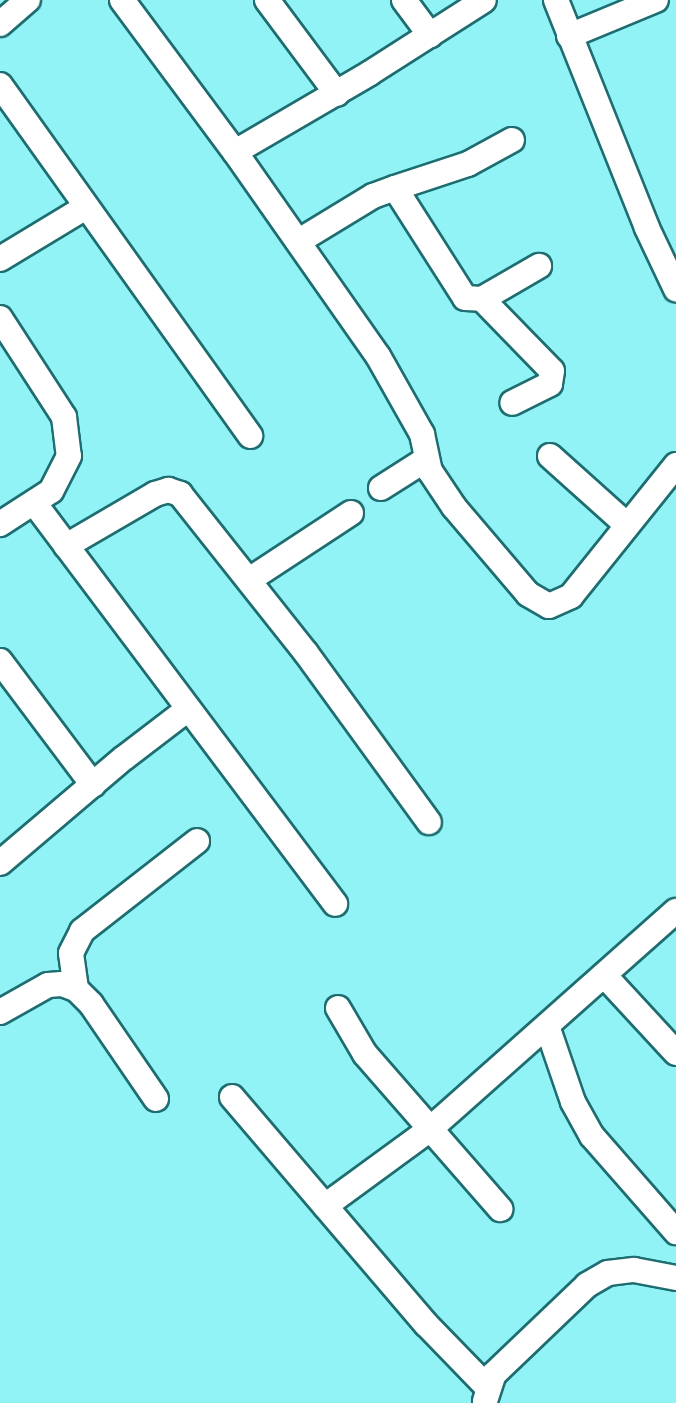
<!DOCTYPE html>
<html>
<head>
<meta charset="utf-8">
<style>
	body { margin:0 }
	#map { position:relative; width:676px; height:1403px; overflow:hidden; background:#92f3f7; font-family:"Fira Sans",sans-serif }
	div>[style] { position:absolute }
	.roads { filter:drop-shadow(2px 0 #1e6d70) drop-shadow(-2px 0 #1e6d70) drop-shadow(0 2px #1e6d70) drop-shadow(0 -2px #1e6d70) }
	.street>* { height:24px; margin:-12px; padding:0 12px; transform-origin:12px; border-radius:12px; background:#fff }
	span { translate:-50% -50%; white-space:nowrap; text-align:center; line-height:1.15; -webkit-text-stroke:7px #fff; paint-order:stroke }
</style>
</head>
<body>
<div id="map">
	<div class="roads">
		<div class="street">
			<div style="left:122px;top:0;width:189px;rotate:53.4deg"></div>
			<div style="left:235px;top:152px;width:249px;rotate:55deg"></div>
			<div style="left:378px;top:356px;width:90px;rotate:60.6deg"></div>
			<div style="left:422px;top:434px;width:38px;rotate:78deg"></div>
			<div style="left:430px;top:471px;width:43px;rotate:56.3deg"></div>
			<div style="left:454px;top:507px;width:114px;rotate:49.6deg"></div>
			<div style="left:528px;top:594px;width:24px;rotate:30deg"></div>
			<div style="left:549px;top:606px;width:24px;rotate:-24deg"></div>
			<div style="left:571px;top:596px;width:168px;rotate:-51.3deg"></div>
			<div style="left:267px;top:0;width:117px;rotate:53.3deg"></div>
			<div style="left:404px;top:0;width:44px;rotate:53.4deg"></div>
			<div style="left:556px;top:0;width:245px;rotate:68.2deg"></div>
			<div style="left:647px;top:228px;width:68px;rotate:64.6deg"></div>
			<div style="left:0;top:24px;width:37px;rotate:-41deg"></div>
			<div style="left:569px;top:36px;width:94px;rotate:-22.5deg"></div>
			<div style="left:0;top:85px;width:431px;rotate:54.5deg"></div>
			<div style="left:235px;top:152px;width:156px;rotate:-30.3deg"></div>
			<div style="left:370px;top:73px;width:135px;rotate:-32.6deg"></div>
			<div style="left:395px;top:188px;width:77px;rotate:-18.2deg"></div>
			<div style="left:468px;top:164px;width:50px;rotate:-28.6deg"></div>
			<div style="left:299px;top:241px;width:87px;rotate:-31.3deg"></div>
			<div style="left:373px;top:196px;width:23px;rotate:-20deg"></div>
			<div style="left:395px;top:188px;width:130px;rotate:57.5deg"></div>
			<div style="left:465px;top:298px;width:17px;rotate:3deg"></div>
			<div style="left:482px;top:299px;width:66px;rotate:-30.1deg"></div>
			<div style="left:0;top:259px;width:100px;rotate:-31.2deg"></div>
			<div style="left:482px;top:299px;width:100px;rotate:45.8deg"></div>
			<div style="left:552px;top:371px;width:13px;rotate:99deg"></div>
			<div style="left:550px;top:384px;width:42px;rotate:153.4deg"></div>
			<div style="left:0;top:318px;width:118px;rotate:57.1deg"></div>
			<div style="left:64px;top:417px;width:39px;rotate:83deg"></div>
			<div style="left:69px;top:456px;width:39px;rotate:117deg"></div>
			<div style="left:51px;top:491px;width:61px;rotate:147.1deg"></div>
			<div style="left:550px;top:456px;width:103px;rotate:41.9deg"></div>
			<div style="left:381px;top:488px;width:52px;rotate:-32.5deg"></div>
			<div style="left:35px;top:504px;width:500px;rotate:53.1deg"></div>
			<div style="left:66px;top:546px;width:103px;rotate:-30.3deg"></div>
			<div style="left:155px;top:494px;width:14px;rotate:-17deg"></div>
			<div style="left:168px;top:490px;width:13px;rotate:18deg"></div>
			<div style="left:180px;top:494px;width:203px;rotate:51.6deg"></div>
			<div style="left:306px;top:653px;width:209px;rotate:54deg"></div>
			<div style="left:249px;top:580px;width:122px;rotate:-33.3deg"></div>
			<div style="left:0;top:661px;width:155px;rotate:53.1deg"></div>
			<div style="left:0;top:863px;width:162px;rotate:-40.3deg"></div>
			<div style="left:124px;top:758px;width:81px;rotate:-37.4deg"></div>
			<div style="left:604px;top:975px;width:106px;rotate:47.3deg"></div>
			<div style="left:76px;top:989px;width:36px;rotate:-98deg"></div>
			<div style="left:71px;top:953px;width:25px;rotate:-63deg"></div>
			<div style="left:82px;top:931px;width:146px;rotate:-38deg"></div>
			<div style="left:338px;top:1008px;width:53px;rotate:59.6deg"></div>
			<div style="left:365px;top:1054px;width:206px;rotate:48.9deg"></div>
			<div style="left:0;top:1012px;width:55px;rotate:-29.4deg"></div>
			<div style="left:48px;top:985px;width:14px;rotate:-4deg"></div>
			<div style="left:62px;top:984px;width:15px;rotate:20deg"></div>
			<div style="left:76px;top:989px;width:21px;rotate:45deg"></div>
			<div style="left:91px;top:1004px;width:115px;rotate:55.6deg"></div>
			<div style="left:547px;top:1026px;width:80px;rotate:71.1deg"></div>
			<div style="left:573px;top:1102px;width:39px;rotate:61deg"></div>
			<div style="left:592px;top:1136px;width:128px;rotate:48.8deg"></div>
			<div style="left:232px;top:1097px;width:299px;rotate:49.5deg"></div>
			<div style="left:426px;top:1324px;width:89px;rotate:45.9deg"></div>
			<div style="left:325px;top:1206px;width:129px;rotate:-36.2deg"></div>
			<div style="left:429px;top:1130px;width:330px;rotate:-41.6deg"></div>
			<div style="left:485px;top:1401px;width:28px;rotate:-72deg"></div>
			<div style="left:494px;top:1374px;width:129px;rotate:-43.7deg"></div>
			<div style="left:587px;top:1285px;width:24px;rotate:-30deg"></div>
			<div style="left:608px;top:1273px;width:26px;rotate:-7deg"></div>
			<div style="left:634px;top:1270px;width:43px;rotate:10.8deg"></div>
		</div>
	</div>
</div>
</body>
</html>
